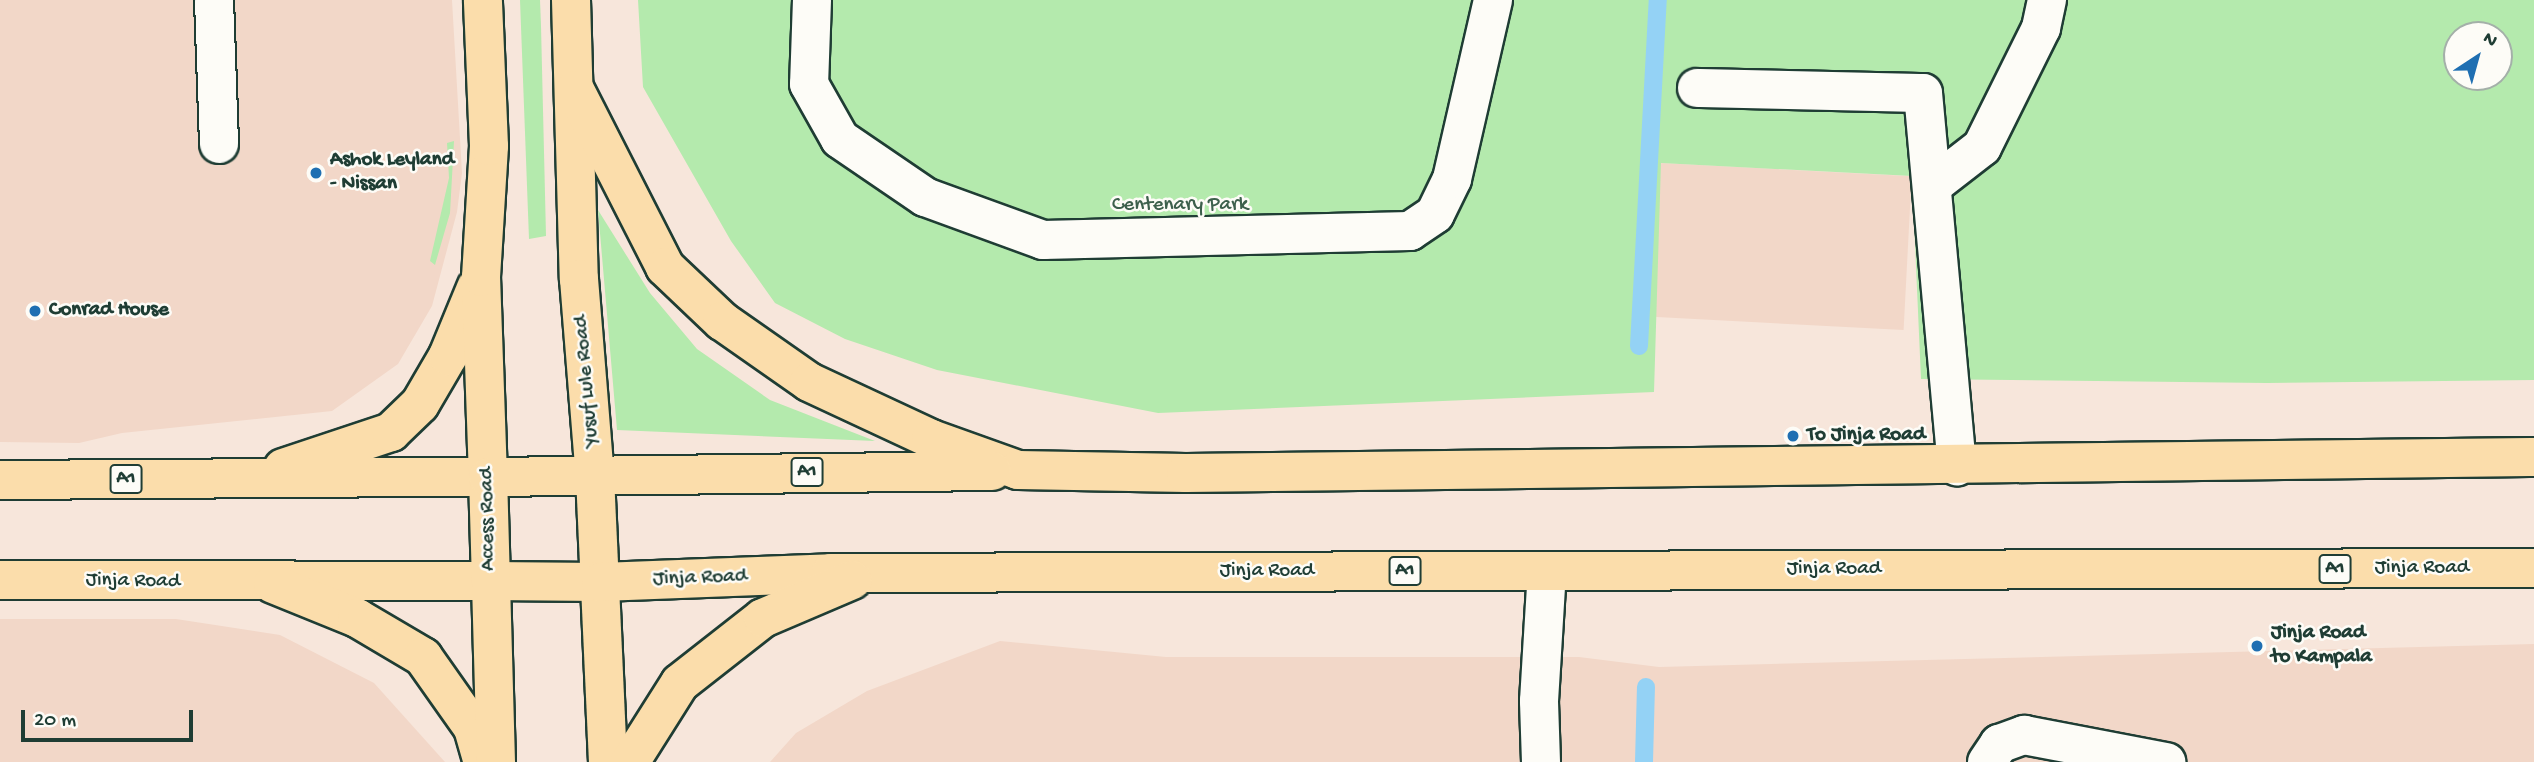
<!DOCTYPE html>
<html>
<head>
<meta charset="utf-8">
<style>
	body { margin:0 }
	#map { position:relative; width:2534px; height:762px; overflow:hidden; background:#f7e6db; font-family:"Gochi Hand",sans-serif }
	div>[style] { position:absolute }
	.built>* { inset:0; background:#f2d7c8; transform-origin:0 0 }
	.green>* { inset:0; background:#b4eaad }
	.stream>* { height:18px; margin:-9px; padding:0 9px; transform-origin:9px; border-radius:9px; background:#94d2f5 }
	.roads { filter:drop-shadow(2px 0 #1f3d34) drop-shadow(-2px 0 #1f3d34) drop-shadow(0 2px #1f3d34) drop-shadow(0 -2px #1f3d34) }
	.minor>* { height:38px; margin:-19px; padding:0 19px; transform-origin:19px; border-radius:19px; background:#fdfcf7 }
	.major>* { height:38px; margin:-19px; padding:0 19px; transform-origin:19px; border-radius:19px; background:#fbddab }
	.highway>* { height:38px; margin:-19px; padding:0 19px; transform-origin:19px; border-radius:19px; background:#fbddab }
	.dots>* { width:19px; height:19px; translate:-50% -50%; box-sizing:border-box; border:4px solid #fdfcf7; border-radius:50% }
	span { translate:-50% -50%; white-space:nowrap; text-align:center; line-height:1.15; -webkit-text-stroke:5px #fdfcf7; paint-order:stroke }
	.shield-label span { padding:2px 5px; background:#fdfcf7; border:2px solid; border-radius:5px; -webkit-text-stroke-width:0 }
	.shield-label { font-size:19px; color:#1f3d34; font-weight:700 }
	.poi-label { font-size:21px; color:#1f3d34; font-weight:700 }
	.left { translate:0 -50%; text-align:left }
	.park-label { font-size:21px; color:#3d604c }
	.street-label { font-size:21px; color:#1f3d34 }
	.north { position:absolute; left:2443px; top:21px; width:70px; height:70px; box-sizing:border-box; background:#fdfcf7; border:2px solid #a4b0a9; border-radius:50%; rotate:36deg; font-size:19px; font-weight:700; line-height:28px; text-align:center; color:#1f3d34 }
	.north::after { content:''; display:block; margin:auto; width:24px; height:32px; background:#1f6fb2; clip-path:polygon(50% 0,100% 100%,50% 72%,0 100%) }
	.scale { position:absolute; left:21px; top:710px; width:172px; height:32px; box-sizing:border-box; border:4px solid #1f3d34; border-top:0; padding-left:9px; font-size:21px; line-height:24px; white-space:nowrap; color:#1f3d34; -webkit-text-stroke:5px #fdfcf7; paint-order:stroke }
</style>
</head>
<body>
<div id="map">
	<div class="built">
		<div style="clip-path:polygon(0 0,452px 0,462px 173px,457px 212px,432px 306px,398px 364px,332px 411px,122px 433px,79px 443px,0 442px)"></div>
		<div style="left:1660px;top:163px;width:252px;height:154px;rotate:3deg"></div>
		<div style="clip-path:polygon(0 619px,176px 619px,280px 635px,374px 683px,445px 762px,0 762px)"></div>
		<div style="clip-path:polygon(1000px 641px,1166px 657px,1579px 657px,1659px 667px,2534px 644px,2534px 762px,770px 762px,796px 733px,867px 691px)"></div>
	</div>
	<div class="green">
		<div style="clip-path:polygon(520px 0,540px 0,541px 26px,546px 236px,529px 239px)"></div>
		<div style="clip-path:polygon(evenodd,638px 0,2534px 0,2534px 380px,2267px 383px,1921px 379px,1912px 176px,1661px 163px,1654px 392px,1158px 413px,937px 370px,845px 339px,775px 303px,731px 241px,643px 87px,638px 0,2457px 35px,2499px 35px,2499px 77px,2457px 77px,2457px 35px)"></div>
		<div style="clip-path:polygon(454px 141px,450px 213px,435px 265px,430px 261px,449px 178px,447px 143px)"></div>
		<div style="clip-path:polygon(598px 210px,650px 293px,697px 349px,770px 400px,875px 441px,617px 430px)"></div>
	</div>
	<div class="stream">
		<div style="left:1639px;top:346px;width:347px;rotate:-86.9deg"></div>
		<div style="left:1644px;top:762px;width:75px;rotate:-88.5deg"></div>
	</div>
	<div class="roads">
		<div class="minor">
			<div style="left:214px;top:0;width:144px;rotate:88deg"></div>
			<div style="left:812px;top:0;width:84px;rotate:92deg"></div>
			<div style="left:809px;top:84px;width:63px;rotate:60.6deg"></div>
			<div style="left:840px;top:139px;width:103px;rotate:34.3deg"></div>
			<div style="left:925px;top:197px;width:126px;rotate:20deg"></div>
			<div style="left:1043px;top:240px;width:367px;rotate:-1.4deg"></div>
			<div style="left:1410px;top:231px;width:30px;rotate:-34deg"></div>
			<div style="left:1435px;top:214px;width:39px;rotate:-64deg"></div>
			<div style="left:1452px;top:179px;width:184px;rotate:-77.1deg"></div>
			<div style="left:1697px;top:88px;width:226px;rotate:1.3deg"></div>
			<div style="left:1923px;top:93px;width:375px;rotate:84.8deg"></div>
			<div style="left:1933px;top:185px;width:62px;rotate:-37.8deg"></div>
			<div style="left:1982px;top:147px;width:133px;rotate:-63.6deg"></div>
			<div style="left:2041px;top:28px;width:29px;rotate:-78deg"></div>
			<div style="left:1541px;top:762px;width:61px;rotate:-91.9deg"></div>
			<div style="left:1539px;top:701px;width:130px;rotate:-86.5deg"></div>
			<div style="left:1987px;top:762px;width:22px;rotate:-56deg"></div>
			<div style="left:1999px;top:744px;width:27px;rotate:-20deg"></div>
			<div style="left:2024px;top:735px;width:145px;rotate:10.8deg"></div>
		</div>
		<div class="major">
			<div style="left:571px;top:0;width:279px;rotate:88.4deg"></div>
			<div style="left:579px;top:279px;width:198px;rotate:85.4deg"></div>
			<div style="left:283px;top:468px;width:114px;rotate:-18.4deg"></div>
			<div style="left:391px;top:432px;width:40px;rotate:-44deg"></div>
			<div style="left:420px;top:404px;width:56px;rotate:-59.7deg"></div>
			<div style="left:448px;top:356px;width:74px;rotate:-67.6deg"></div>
			<div style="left:0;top:480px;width:488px;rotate:-0.4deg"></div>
			<div style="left:488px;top:477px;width:200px;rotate:-92deg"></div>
			<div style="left:481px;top:277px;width:131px;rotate:-86.5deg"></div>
			<div style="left:489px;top:146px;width:146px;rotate:-92.4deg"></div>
			<div style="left:0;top:580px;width:490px;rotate:0.1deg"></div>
		</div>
		<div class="highway">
			<div style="left:575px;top:90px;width:199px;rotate:63deg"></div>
			<div style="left:665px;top:267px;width:79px;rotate:43.5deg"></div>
			<div style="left:722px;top:321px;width:106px;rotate:35deg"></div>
			<div style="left:809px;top:382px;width:135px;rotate:25deg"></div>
			<div style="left:931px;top:439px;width:92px;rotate:19.6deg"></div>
			<div style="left:1018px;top:470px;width:168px;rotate:1deg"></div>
			<div style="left:1186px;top:473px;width:1348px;rotate:-0.68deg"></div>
			<div style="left:595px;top:476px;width:286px;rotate:87.4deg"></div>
			<div style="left:490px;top:581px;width:111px;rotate:0.5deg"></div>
			<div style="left:601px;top:582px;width:230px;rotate:-2.2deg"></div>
			<div style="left:831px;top:573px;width:1703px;rotate:-0.17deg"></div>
			<div style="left:273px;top:584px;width:91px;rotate:22deg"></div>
			<div style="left:357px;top:618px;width:77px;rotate:30.6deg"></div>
			<div style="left:423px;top:657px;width:87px;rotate:54.8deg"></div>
			<div style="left:473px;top:728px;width:35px;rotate:74deg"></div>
			<div style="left:496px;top:762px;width:285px;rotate:-91.6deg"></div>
			<div style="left:488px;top:477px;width:504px;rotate:-0.68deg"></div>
			<div style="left:630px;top:762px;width:93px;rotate:-57.7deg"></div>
			<div style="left:680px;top:683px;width:105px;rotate:-38.1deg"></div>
			<div style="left:763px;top:618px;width:97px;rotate:-23.1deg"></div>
		</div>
	</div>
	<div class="dots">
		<div style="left:316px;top:173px;background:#1f6fb2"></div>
		<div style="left:35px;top:311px;background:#1f6fb2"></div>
		<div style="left:1793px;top:436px;background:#1f6fb2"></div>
		<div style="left:2257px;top:646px;background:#1f6fb2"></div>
	</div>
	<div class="shield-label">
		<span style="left:807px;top:472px">A1</span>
		<span style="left:126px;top:479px">A1</span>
		<span style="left:2335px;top:569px">A1</span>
		<span style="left:1405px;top:571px">A1</span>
	</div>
	<div class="poi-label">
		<span class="left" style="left:330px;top:173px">Ashok Leyland<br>- Nissan</span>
		<span class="left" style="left:49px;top:311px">Conrad House</span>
		<span class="left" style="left:1807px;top:436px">To Jinja Road</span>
		<span class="left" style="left:2271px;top:646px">Jinja Road<br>to Kampala</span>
	</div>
	<div class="park-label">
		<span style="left:1180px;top:206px">Centenary Park</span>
	</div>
	<div class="street-label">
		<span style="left:588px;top:381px;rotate:-95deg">Yusuf Lule Road</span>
		<span style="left:489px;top:519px;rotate:-91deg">Access Road</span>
		<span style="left:2422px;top:569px">Jinja Road</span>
		<span style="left:1834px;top:570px">Jinja Road</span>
		<span style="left:1267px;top:572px">Jinja Road</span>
		<span style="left:700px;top:579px;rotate:-2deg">Jinja Road</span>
		<span style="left:133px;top:582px;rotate:1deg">Jinja Road</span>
	</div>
	<div class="north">N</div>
	<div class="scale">20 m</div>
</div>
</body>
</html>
